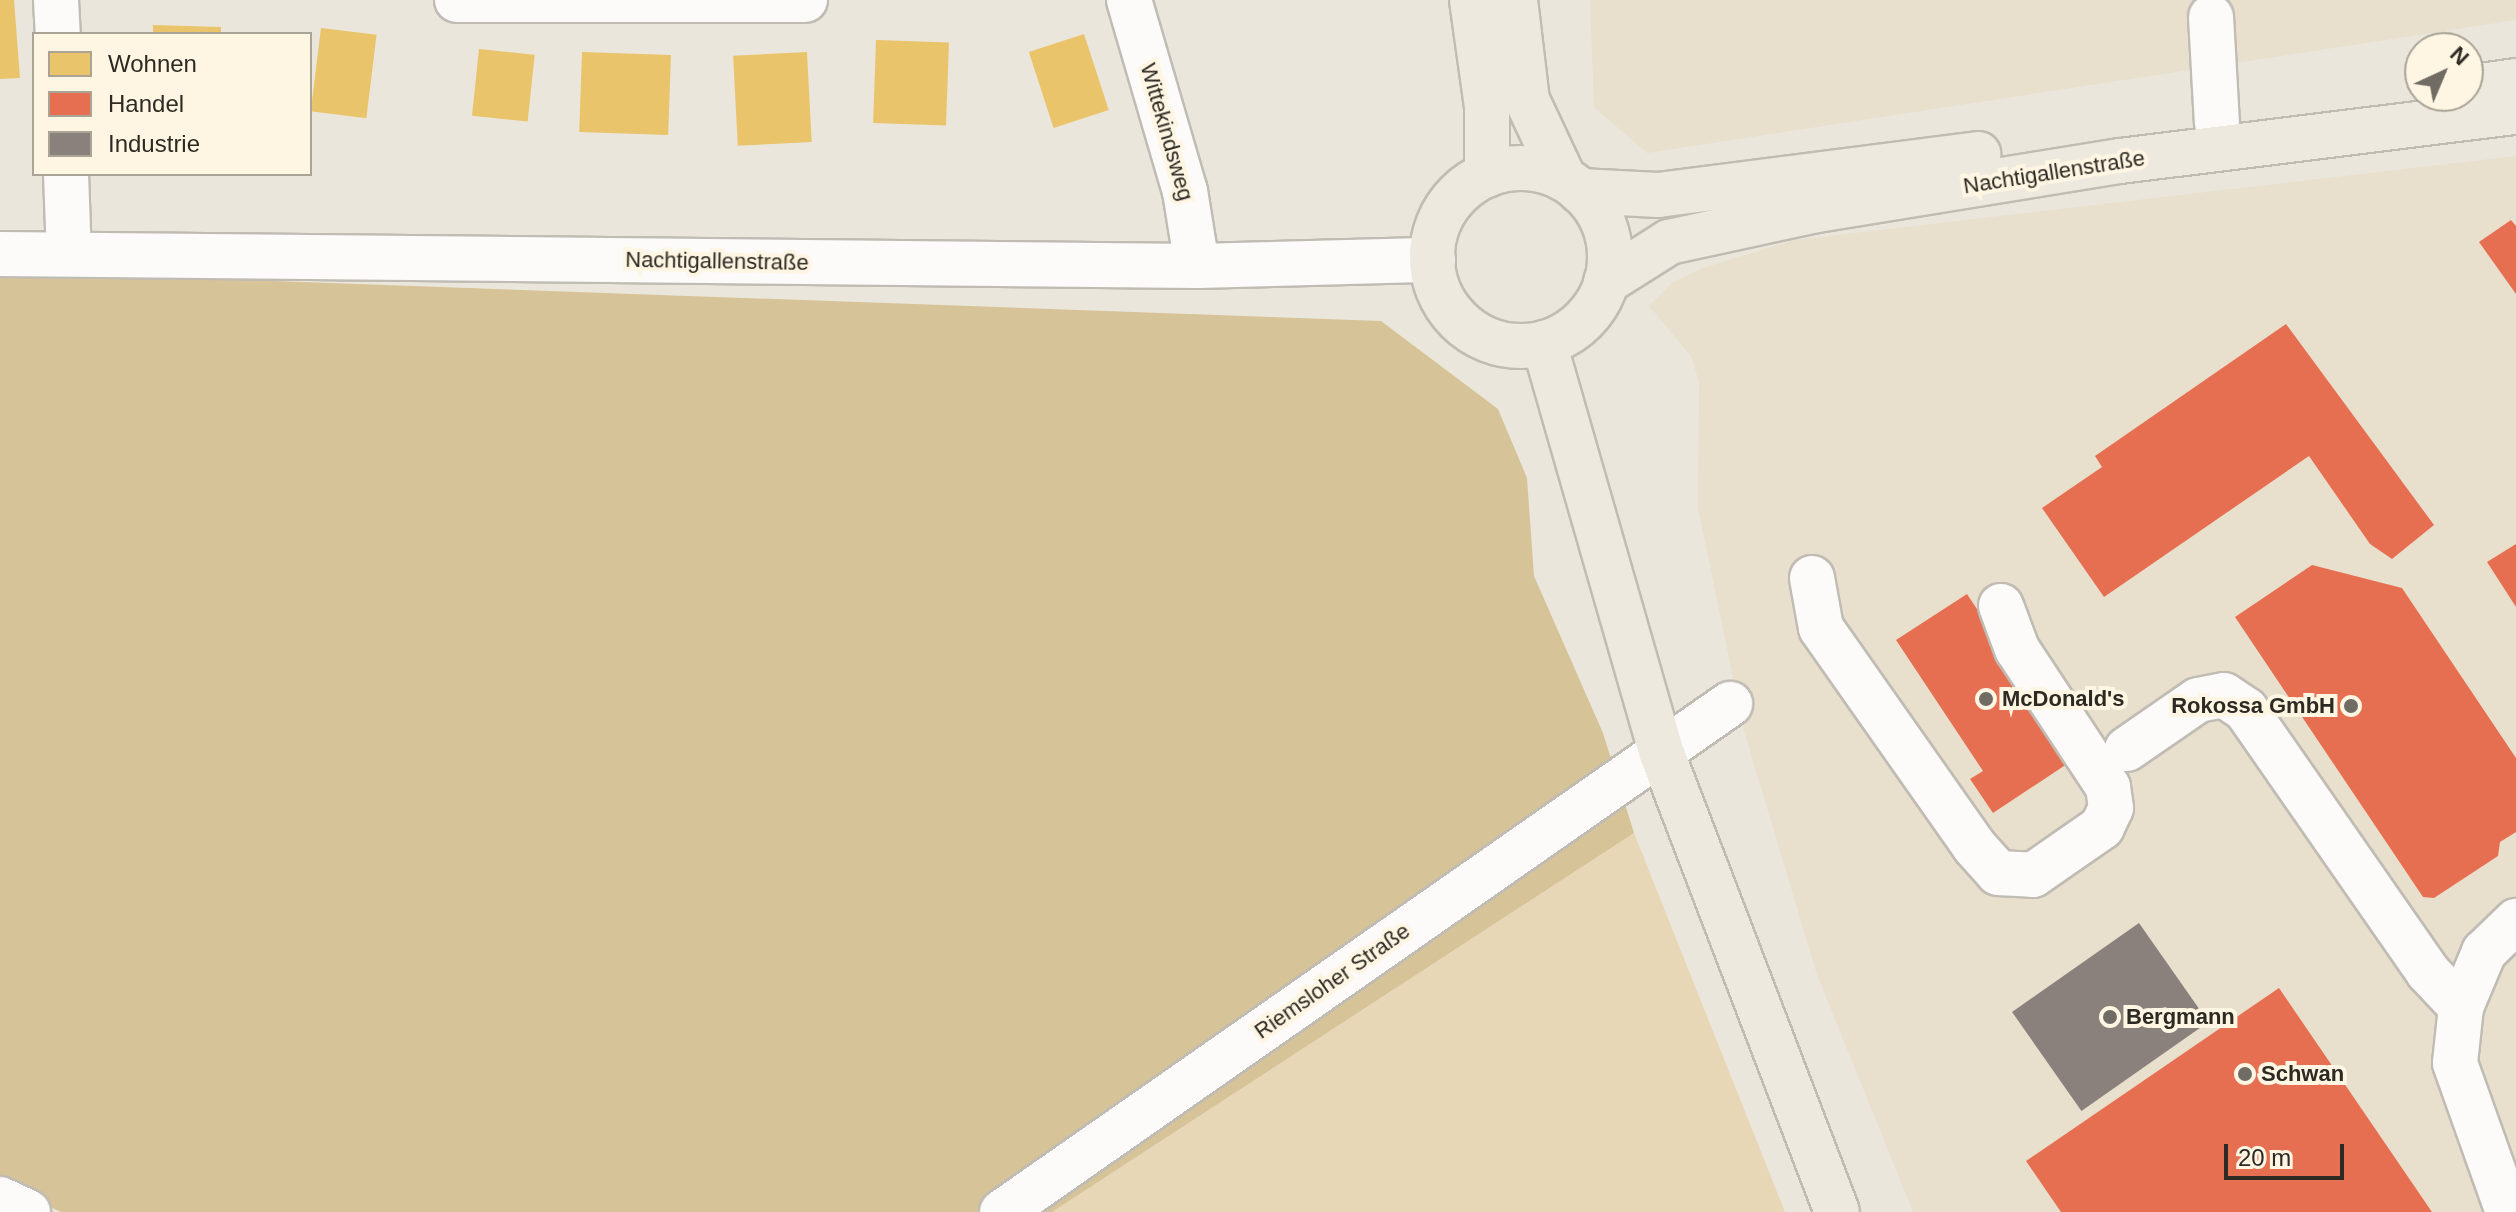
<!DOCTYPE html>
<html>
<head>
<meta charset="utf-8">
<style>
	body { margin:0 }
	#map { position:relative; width:2516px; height:1212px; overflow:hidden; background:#ebe6dc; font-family:Arial,sans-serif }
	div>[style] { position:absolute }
	.built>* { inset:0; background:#e8dfcd }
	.green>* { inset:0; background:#e7d7b6 }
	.forest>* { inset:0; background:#d7c398 }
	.homes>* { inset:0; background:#e9c46a; transform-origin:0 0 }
	.shops>* { inset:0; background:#e76f51 }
	.industry>* { inset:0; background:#8a817c; transform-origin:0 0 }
	.roads { filter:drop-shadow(2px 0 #c0bcb4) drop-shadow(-2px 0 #c0bcb4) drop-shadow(0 2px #c0bcb4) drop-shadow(0 -2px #c0bcb4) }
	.minor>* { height:44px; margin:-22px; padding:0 22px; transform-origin:22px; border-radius:22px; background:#fcfbfa }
	.major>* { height:44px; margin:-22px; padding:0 22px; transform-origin:22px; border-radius:22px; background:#eee9de }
	.major>.ring { margin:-22px; padding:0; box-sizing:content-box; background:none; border:44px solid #eee9de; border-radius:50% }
	.dots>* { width:22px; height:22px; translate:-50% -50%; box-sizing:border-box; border:4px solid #fef5e3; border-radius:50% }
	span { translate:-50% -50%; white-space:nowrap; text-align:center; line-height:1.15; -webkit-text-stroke:8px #fef5e3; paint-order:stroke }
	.street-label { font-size:22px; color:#2d2a23 }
	.poi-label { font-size:22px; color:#2d2a23; font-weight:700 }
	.left { translate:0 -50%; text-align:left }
	.right { translate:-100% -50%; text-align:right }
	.legend { position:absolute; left:32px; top:32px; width:280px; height:144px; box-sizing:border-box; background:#fef5e3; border:2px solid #aaa496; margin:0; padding:10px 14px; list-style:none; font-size:24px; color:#2d2a23 }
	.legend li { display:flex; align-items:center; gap:16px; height:40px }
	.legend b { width:40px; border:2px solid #aaa496 }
	.north { position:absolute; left:2404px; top:32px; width:80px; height:80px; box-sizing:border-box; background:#fef5e3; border:2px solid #aaa496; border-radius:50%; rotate:44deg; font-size:22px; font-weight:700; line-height:32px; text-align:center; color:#2d2a23 }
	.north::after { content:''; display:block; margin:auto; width:28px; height:36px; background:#706c64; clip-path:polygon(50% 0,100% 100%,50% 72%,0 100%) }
	.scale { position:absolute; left:2224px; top:1144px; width:120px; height:36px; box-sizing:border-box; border:4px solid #2d2a23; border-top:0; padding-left:10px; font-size:24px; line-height:28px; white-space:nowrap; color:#2d2a23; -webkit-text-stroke:6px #fef5e3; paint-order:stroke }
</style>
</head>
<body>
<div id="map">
	<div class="built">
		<div style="clip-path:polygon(1590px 0,2516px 0,2516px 20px,1647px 153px,1594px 107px)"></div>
		<div style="clip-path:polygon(2516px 156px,2516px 1212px,1913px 1212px,1817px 975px,1744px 731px,1698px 508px,1699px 382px,1691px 356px,1649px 306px,1673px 282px,1703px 268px,1794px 240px)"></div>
	</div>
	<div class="green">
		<div style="clip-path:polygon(1634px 833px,1785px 1212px,1052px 1212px)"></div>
	</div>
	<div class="forest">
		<div style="clip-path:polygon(0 271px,1381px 321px,1498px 409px,1527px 478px,1534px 576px,1603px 733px,1634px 833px,1052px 1212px,61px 1212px,0 1183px)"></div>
	</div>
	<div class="homes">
		<div style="clip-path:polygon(0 0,14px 0,20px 78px,0 79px)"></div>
		<div style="clip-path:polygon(153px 25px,221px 27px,221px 34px,153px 34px)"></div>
		<div style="left:321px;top:28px;width:56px;height:84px;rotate:7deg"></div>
		<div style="left:1084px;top:34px;width:80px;height:58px;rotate:72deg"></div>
		<div style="left:876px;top:40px;width:73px;height:83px;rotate:2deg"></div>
		<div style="left:479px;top:49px;width:56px;height:67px;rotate:6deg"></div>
		<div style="left:582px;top:52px;width:89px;height:80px;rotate:2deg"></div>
		<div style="left:807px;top:52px;width:90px;height:74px;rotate:87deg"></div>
	</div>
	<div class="shops">
		<div style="clip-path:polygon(2511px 220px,2516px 226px,2516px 294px,2479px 242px)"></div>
		<div style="clip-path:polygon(2286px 324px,2434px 525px,2392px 559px,2370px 544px,2309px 456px,2104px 597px,2042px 508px,2102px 467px,2095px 456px)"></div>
		<div style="clip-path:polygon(2516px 544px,2516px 607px,2487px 562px)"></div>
		<div style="clip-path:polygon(2312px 565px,2402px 588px,2516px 758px,2516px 832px,2500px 842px,2498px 856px,2434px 898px,2423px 897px,2235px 617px)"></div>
		<div style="clip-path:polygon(1967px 594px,2076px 758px,1993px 813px,1970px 779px,1983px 771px,1896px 640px)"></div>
		<div style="clip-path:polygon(2279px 988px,2432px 1212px,2061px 1212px,2026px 1161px)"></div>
	</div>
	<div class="industry">
		<div style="left:2139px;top:923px;width:121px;height:155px;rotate:55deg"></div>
	</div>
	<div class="roads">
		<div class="minor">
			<div style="left:56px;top:0;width:34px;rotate:87deg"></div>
			<div style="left:457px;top:0;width:348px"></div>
			<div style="left:1129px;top:0;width:199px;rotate:73.7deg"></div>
			<div style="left:1185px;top:191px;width:76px;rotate:80.9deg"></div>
			<div style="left:2211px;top:17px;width:106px;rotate:86.8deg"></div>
			<div style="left:66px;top:174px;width:80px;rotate:87.9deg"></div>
			<div style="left:0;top:254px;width:1197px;rotate:0.57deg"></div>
			<div style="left:1197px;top:266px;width:236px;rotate:-1.5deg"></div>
			<div style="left:1812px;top:578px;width:51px;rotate:79.8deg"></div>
			<div style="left:1821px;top:628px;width:266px;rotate:54.9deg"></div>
			<div style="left:1974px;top:846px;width:36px;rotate:48deg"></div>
			<div style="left:1998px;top:873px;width:35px;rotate:3deg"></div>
			<div style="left:2033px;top:875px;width:84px;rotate:-34.8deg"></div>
			<div style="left:2102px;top:827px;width:21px;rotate:-65deg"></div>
			<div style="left:2111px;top:808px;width:21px;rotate:-98deg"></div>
			<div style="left:2108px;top:787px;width:165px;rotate:-123.4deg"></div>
			<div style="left:2017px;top:649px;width:46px;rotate:-110.4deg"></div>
			<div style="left:2127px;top:749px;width:86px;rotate:-34.6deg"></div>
			<div style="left:2198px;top:700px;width:26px;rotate:-11deg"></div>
			<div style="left:2224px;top:695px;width:27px;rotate:34deg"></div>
			<div style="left:2246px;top:710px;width:319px;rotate:55.2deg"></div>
			<div style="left:2428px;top:972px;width:48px;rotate:46.7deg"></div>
			<div style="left:0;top:1199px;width:31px;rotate:25deg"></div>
			<div style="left:1002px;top:1212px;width:888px;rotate:-34.91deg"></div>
			<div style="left:2508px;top:1212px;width:158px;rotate:-109.6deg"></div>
			<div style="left:2455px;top:1063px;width:56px;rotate:-83.9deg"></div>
			<div style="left:2461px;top:1007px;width:60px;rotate:-67.3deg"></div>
			<div style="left:2484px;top:952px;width:45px;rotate:-44.1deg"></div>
		</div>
		<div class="major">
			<div style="left:1472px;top:0;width:108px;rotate:82deg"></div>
			<div style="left:1487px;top:107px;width:68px;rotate:90deg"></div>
			<div style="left:1515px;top:0;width:101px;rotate:83.2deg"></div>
			<div style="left:1527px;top:100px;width:87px;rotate:64.9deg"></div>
			<div style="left:2468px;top:88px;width:49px;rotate:-8.3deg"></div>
			<div class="ring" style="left:1432px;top:168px;width:134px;height:134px"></div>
			<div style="left:1580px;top:191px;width:78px;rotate:2.9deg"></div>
			<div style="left:1658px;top:195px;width:323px;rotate:-7.3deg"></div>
			<div style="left:1606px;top:282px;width:75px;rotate:-32.4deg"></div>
			<div style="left:1669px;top:242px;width:151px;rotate:-12.2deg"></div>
			<div style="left:1817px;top:210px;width:307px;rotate:-9.2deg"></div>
			<div style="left:2120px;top:161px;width:399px;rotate:-7.1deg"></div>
			<div style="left:1544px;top:343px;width:424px;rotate:74deg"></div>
			<div style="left:1661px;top:751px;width:493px;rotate:69.1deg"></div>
		</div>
	</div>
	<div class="dots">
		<div style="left:1986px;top:699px;background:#706c64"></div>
		<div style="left:2351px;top:706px;background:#706c64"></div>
		<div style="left:2110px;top:1017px;background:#706c64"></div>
		<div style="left:2245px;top:1074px;background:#706c64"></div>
	</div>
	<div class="street-label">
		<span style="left:1167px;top:132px;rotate:74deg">Wittekindsweg</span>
		<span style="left:2054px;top:172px;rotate:-9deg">Nachtigallenstraße</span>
		<span style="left:717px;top:261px;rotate:1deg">Nachtigallenstraße</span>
		<span style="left:1332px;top:981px;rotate:-35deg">Riemsloher Straße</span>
	</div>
	<div class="poi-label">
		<span class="left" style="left:2002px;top:699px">McDonald's</span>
		<span class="right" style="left:2335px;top:706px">Rokossa GmbH</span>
		<span class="left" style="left:2126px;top:1017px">Bergmann</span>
		<span class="left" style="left:2261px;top:1074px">Schwan</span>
	</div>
	<ul class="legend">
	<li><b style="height:22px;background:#e9c46a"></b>Wohnen</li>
	<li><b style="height:22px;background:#e76f51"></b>Handel</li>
	<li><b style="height:22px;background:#8a817c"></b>Industrie</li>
	</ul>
	<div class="north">N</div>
	<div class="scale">20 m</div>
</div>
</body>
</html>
